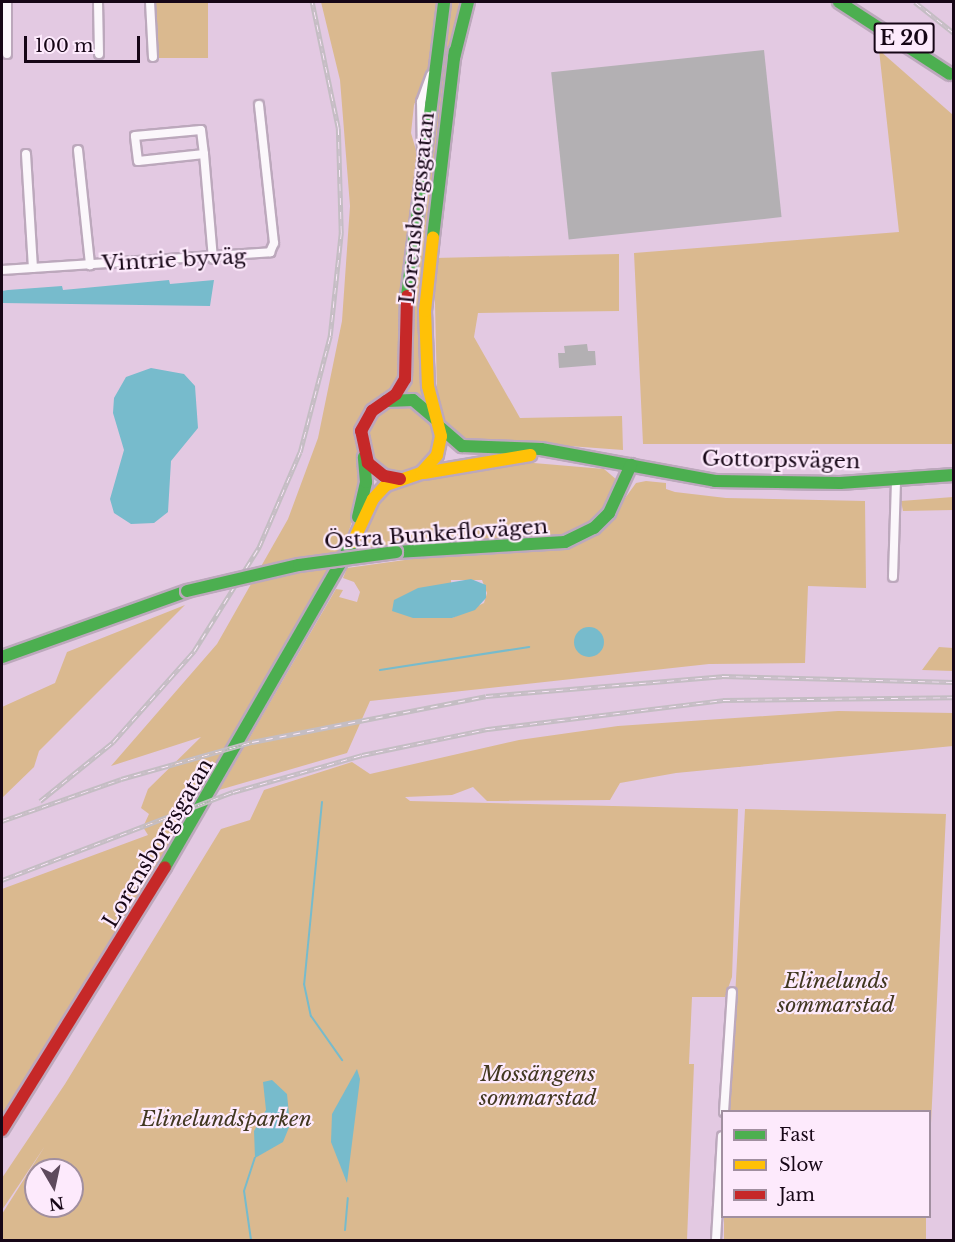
<!DOCTYPE html>
<html>
<head>
<meta charset="utf-8">
<style>
	body { margin:0 }
	#map { position:relative; width:955px; height:1242px; overflow:hidden; background:#e3c9e2; font-family:"Libre Baskerville",serif }
	div>[style] { position:absolute }
	.green>* { inset:0; background:#dab98f; transform-origin:0 0 }
	.round { border-radius:50% }
	.water>* { inset:0; background:#7bc }
	.stream>* { height:2px; margin:-1px; padding:0 1px; transform-origin:1px; border-radius:1px; background:#7bc }
	.building>* { inset:0; background:#b3b0b3; transform-origin:0 0 }
	.roads { filter:drop-shadow(2px 0 #bca8bc) drop-shadow(-2px 0 #bca8bc) drop-shadow(0 2px #bca8bc) drop-shadow(0 -2px #bca8bc) }
	.street>* { height:8px; margin:-4px; padding:0 4px; transform-origin:4px; border-radius:4px; background:#fbf7fb }
	.fast>* { height:12px; margin:-6px; padding:0 6px; transform-origin:6px; border-radius:6px; background:#4caf50 }
	.slow>* { height:12px; margin:-6px; padding:0 6px; transform-origin:6px; border-radius:6px; background:#ffc107 }
	.jam>* { height:12px; margin:-6px; padding:0 6px; transform-origin:6px; border-radius:6px; background:#c62828 }
	.rail>* { height:4.5px; margin-top:-2.25px; transform-origin:0; background:repeating-linear-gradient(90deg,#fdeafc 0 7px,#c4bdc3 0 14px); box-sizing:border-box; border-block:2px solid #c4bdc3 }
	.bridges { filter:drop-shadow(2px 0 #bca8bc) drop-shadow(-2px 0 #bca8bc) drop-shadow(0 2px #bca8bc) drop-shadow(0 -2px #bca8bc) }
	.fast-bridge>* { height:12px; margin:-6px; padding:0 6px; transform-origin:6px; border-radius:6px; background:#4caf50 }
	span { translate:-50% -50%; white-space:nowrap; text-align:center; line-height:1.15; -webkit-text-stroke:4.5px #fdeafc; paint-order:stroke }
	.shield-label span { padding:2px 4px; background:#fdeafc; border:2px solid; border-radius:4px; -webkit-text-stroke-width:0 }
	.shield-label { font-size:20px; color:#160616; font-weight:700 }
	.street-label { font-size:21px; color:#160616 }
	.park-label { font-size:21px; color:#413720; font-style:italic }
	.frame { position:absolute; inset:0; border:3px solid #160616; pointer-events:none }
	.legend { position:absolute; left:721px; top:1110px; width:210px; height:108px; box-sizing:border-box; background:#fdeafc; border:2px solid #a18fa0; margin:0; padding:8px 10px; list-style:none; font-size:18px; color:#160616 }
	.legend li { display:flex; align-items:center; gap:12px; height:30px }
	.legend b { width:30px; border:2px solid #a18fa0 }
	.north { position:absolute; left:24px; top:1158px; width:60px; height:60px; box-sizing:border-box; background:#fdeafc; border:2px solid #a18fa0; border-radius:50%; rotate:171deg; font-size:16px; font-weight:700; line-height:24px; text-align:center; color:#160616 }
	.north::after { content:''; display:block; margin:auto; width:21px; height:27px; background:#5e4a5d; clip-path:polygon(50% 0,100% 100%,50% 72%,0 100%) }
	.scale { position:absolute; left:24px; top:36px; width:116px; height:27px; box-sizing:border-box; border:3px solid #160616; border-top:0; padding-left:8px; font-size:18px; line-height:21px; white-space:nowrap; color:#160616; -webkit-text-stroke:4px #fdeafc; paint-order:stroke }
</style>
</head>
<body>
<div id="map">
	<div class="green">
		<div style="left:154px;top:2px;width:54px;height:56px"></div>
		<div style="clip-path:polygon(321px 2px,439px 2px,429px 66px,414px 105px,411px 133px,418px 157px,399px 377px,391px 393px,366px 410px,359px 421px,358px 504px,345px 542px,116px 938px,2px 1119px,2px 889px,148px 835px,143px 827px,149px 814px,141px 808px,148px 789px,201px 737px,111px 766px,217px 644px,288px 519px,318px 438px,342px 321px,350px 206px,340px 80px)"></div>
		<div style="clip-path:polygon(449px 2px,459px 2px,419px 339px,427px 401px,404px 394px,410px 376px,410px 311px)"></div>
		<div style="clip-path:polygon(879px 50px,953px 115px,953px 444px,643px 444px,634px 253px,899px 232px)"></div>
		<div style="clip-path:polygon(619px 254px,619px 311px,478px 313px,474px 337px,520px 418px,622px 416px,623px 450px,462px 438px,446px 424px,437px 393px,434px 258px)"></div>
		<div class="round" style="left:366px;top:405px;width:68px;height:68px"></div>
		<div style="clip-path:polygon(522px 462px,604px 469px,617px 480px,616px 488px,599px 516px,570px 536px,356px 551px,374px 510px,390px 489px,455px 472px)"></div>
		<div style="clip-path:polygon(evenodd,646px 481px,666px 483px,666px 489px,675px 492px,726px 498px,865px 501px,866px 588px,808px 586px,805px 663px,709px 664px,370px 701px,347px 753px,219px 790px,336px 589px,343px 590px,339px 597px,357px 602px,360px 592px,354px 582px,343px 578px,347px 568px,434px 556px,567px 549px,602px 530px,636px 483px,646px 481px,451px 580px,482px 580px,487px 593px,484px 603px,452px 618px,451px 580px)"></div>
		<div style="clip-path:polygon(953px 497px,953px 510px,903px 511px,901px 501px)"></div>
		<div style="clip-path:polygon(185px 605px,39px 751px,34px 767px,2px 798px,2px 707px,55px 683px,67px 652px)"></div>
		<div style="clip-path:polygon(939px 647px,953px 648px,953px 671px,922px 670px)"></div>
		<div style="clip-path:polygon(evenodd,838px 711px,953px 713px,953px 746px,676px 773px,620px 783px,610px 800px,487px 801px,473px 787px,452px 795px,405px 797px,410px 801px,738px 809px,732px 977px,725px 997px,692px 997px,689px 1064px,694px 1064px,687px 1240px,2px 1240px,2px 1214px,45px 1146px,2px 1210px,2px 1178px,65px 1084px,221px 829px,250px 820px,264px 790px,352px 762px,370px 774px,519px 740px,618px 726px,838px 711px,36px 1170px,72px 1170px,72px 1206px,36px 1206px,36px 1170px)"></div>
		<div style="clip-path:polygon(745px 809px,946px 814px,930px 1144px,930px 1112px,729px 1112px)"></div>
		<div style="left:724px;top:1217px;width:202px;height:23px"></div>
	</div>
	<div class="water">
		<div style="clip-path:polygon(169px 280px,170px 284px,214px 280px,210px 306px,2px 303px,2px 291px,8px 290px,62px 286px,63px 290px)"></div>
		<div style="clip-path:polygon(151px 368px,184px 374px,195px 386px,198px 428px,171px 461px,168px 512px,154px 523px,131px 524px,114px 513px,110px 499px,124px 450px,113px 413px,114px 398px,126px 377px)"></div>
		<div style="clip-path:polygon(471px 579px,486px 585px,486px 598px,475px 610px,452px 618px,413px 618px,392px 611px,394px 600px,418px 588px)"></div>
		<div class="round" style="left:574px;top:627px;width:30px;height:30px"></div>
		<div style="clip-path:polygon(357px 1069px,360px 1079px,347px 1183px,331px 1142px,332px 1114px)"></div>
		<div style="clip-path:polygon(272px 1080px,287px 1094px,290px 1125px,283px 1142px,255px 1158px,254px 1131px,266px 1110px,263px 1082px)"></div>
	</div>
	<div class="stream">
		<div style="left:380px;top:670px;width:151px;rotate:-8.8deg"></div>
		<div style="left:322px;top:802px;width:183px;rotate:95.6deg"></div>
		<div style="left:304px;top:984px;width:33px;rotate:78deg"></div>
		<div style="left:311px;top:1016px;width:54px;rotate:54.8deg"></div>
		<div style="left:345px;top:1230px;width:32px;rotate:-85deg"></div>
		<div style="left:251px;top:1240px;width:49px;rotate:-98.1deg"></div>
		<div style="left:244px;top:1191px;width:35px;rotate:-72deg"></div>
	</div>
	<div class="building">
		<div style="left:764px;top:50px;width:168px;height:214px;rotate:84deg"></div>
		<div style="clip-path:polygon(587px 344px,588px 351px,595px 351px,596px 365px,559px 368px,558px 353px,565px 353px,564px 346px)"></div>
	</div>
	<div class="roads">
		<div class="street">
			<div style="left:7px;top:2px;width:52px;rotate:90deg"></div>
			<div style="left:98px;top:2px;width:52px;rotate:88.9deg"></div>
			<div style="left:150px;top:2px;width:55px;rotate:86.9deg"></div>
			<div style="left:78px;top:150px;width:116px;rotate:84deg"></div>
			<div style="left:422px;top:153px;width:51px;rotate:-91.1deg"></div>
			<div style="left:421px;top:102px;width:29px;rotate:-70deg"></div>
			<div style="left:26px;top:154px;width:114px;rotate:86.5deg"></div>
			<div style="left:204px;top:154px;width:66px;rotate:173.9deg"></div>
			<div style="left:138px;top:161px;width:25px;rotate:-97deg"></div>
			<div style="left:135px;top:136px;width:66px;rotate:-5.2deg"></div>
			<div style="left:201px;top:130px;width:24px;rotate:83deg"></div>
			<div style="left:204px;top:154px;width:105px;rotate:85.1deg"></div>
			<div style="left:2px;top:270px;width:269px;rotate:-3.8deg"></div>
			<div style="left:270px;top:252px;width:10px;rotate:-66deg"></div>
			<div style="left:274px;top:243px;width:139px;rotate:-96.2deg"></div>
			<div style="left:893px;top:577px;width:96px;rotate:-88.2deg"></div>
			<div style="left:724px;top:1112px;width:120px;rotate:-86.2deg"></div>
			<div style="left:716px;top:1240px;width:104px;rotate:-86.7deg"></div>
		</div>
		<div class="fast">
			<div style="left:839px;top:2px;width:132px;rotate:33deg"></div>
			<div style="left:454px;top:58px;width:58px;rotate:-76deg"></div>
			<div style="left:433px;top:237px;width:187px;rotate:-83.3deg"></div>
			<div style="left:407px;top:296px;width:296px;rotate:-82.8deg"></div>
			<div style="left:386px;top:401px;width:27px;rotate:-2deg"></div>
			<div style="left:413px;top:400px;width:30px;rotate:40deg"></div>
			<div style="left:441px;top:428px;width:28px;rotate:41deg"></div>
			<div style="left:462px;top:446px;width:79px;rotate:2.2deg"></div>
			<div style="left:541px;top:449px;width:177px;rotate:10.4deg"></div>
			<div style="left:715px;top:481px;width:125px;rotate:0.9deg"></div>
			<div style="left:840px;top:483px;width:114px;rotate:-4deg"></div>
			<div style="left:358px;top:517px;width:36px;rotate:-77deg"></div>
			<div style="left:366px;top:482px;width:25px;rotate:-95deg"></div>
			<div style="left:396px;top:552px;width:169px;rotate:-3.4deg"></div>
			<div style="left:565px;top:542px;width:32px;rotate:-26deg"></div>
			<div style="left:594px;top:528px;width:21px;rotate:-45deg"></div>
			<div style="left:609px;top:513px;width:53px;rotate:-65.4deg"></div>
			<div style="left:2px;top:657px;width:196px;rotate:-19.6deg"></div>
			<div style="left:165px;top:867px;width:375px;rotate:-60deg"></div>
		</div>
		<div class="slow">
			<div style="left:424px;top:473px;width:108px;rotate:-9.6deg"></div>
			<div style="left:353px;top:542px;width:47px;rotate:-65.1deg"></div>
			<div style="left:373px;top:499px;width:19px;rotate:-47deg"></div>
			<div style="left:386px;top:485px;width:37px;rotate:-19deg"></div>
			<div style="left:421px;top:473px;width:24px;rotate:-48deg"></div>
			<div style="left:437px;top:455px;width:19px;rotate:-78deg"></div>
			<div style="left:441px;top:436px;width:52px;rotate:-104.6deg"></div>
			<div style="left:428px;top:386px;width:75px;rotate:-92.3deg"></div>
			<div style="left:425px;top:311px;width:74px;rotate:-83.8deg"></div>
		</div>
		<div class="jam">
			<div style="left:400px;top:479px;width:16px;rotate:-169deg"></div>
			<div style="left:384px;top:476px;width:21px;rotate:-141deg"></div>
			<div style="left:368px;top:463px;width:33px;rotate:-102deg"></div>
			<div style="left:361px;top:431px;width:23px;rotate:-61deg"></div>
			<div style="left:372px;top:411px;width:29px;rotate:-35deg"></div>
			<div style="left:396px;top:394px;width:17px;rotate:-59deg"></div>
			<div style="left:405px;top:379px;width:83px;rotate:-88.6deg"></div>
			<div style="left:2px;top:1130px;width:309px;rotate:-58.2deg"></div>
		</div>
	</div>
	<div class="rail">
		<div style="left:915px;top:2px;width:50px;rotate:38.5deg"></div>
		<div style="left:40px;top:801px;width:94px;rotate:-38.9deg"></div>
		<div style="left:113px;top:742px;width:122px;rotate:-48.3deg"></div>
		<div style="left:194px;top:651px;width:123px;rotate:-58deg"></div>
		<div style="left:259px;top:547px;width:103px;rotate:-66.7deg"></div>
		<div style="left:300px;top:452px;width:120px;rotate:-75.5deg"></div>
		<div style="left:330px;top:336px;width:104px;rotate:-83.9deg"></div>
		<div style="left:341px;top:233px;width:105px;rotate:-91.6deg"></div>
		<div style="left:338px;top:128px;width:129px;rotate:-101.7deg"></div>
		<div style="left:2px;top:821px;width:126px;rotate:-19.4deg"></div>
		<div style="left:121px;top:779px;width:136px;rotate:-15.8deg"></div>
		<div style="left:252px;top:742px;width:238px;rotate:-11.1deg"></div>
		<div style="left:486px;top:696px;width:237px;rotate:-4.8deg"></div>
		<div style="left:722px;top:676px;width:232px;rotate:1.5deg"></div>
		<div style="left:2px;top:880px;width:247px;rotate:-20.9deg"></div>
		<div style="left:233px;top:792px;width:134px;rotate:-16deg"></div>
		<div style="left:362px;top:755px;width:129px;rotate:-11.7deg"></div>
		<div style="left:488px;top:729px;width:237px;rotate:-7deg"></div>
		<div style="left:723px;top:700px;width:231px;rotate:-0.7deg"></div>
	</div>
	<div class="bridges">
		<div class="fast-bridge">
			<div style="left:187px;top:591px;width:115px;rotate:-13.1deg"></div>
			<div style="left:299px;top:565px;width:98px;rotate:-7.6deg"></div>
		</div>
	</div>
	<div class="shield-label">
		<span style="left:904px;top:38px">E 20</span>
	</div>
	<div class="street-label">
		<span style="left:417px;top:208px;rotate:-84deg">Lorensborgsgatan</span>
		<span style="left:174px;top:260px;rotate:-3deg">Vintrie byväg</span>
		<span style="left:781px;top:460px;rotate:1deg">Gottorpsvägen</span>
		<span style="left:436px;top:534px;rotate:-4deg">Östra Bunkeflovägen</span>
		<span style="left:158px;top:843px;rotate:-59deg">Lorensborgsgatan</span>
	</div>
	<div class="park-label">
		<span style="left:836px;top:993px">Elinelunds<br>sommarstad</span>
		<span style="left:538px;top:1086px">Mossängens<br>sommarstad</span>
		<span style="left:226px;top:1119px">Elinelundsparken</span>
	</div>
	<div class="frame"></div>
	<ul class="legend">
	<li><b style="height:8px;background:#4caf50"></b>Fast</li>
	<li><b style="height:8px;background:#ffc107"></b>Slow</li>
	<li><b style="height:8px;background:#c62828"></b>Jam</li>
	</ul>
	<div class="north">N</div>
	<div class="scale">100 m</div>
</div>
</body>
</html>
